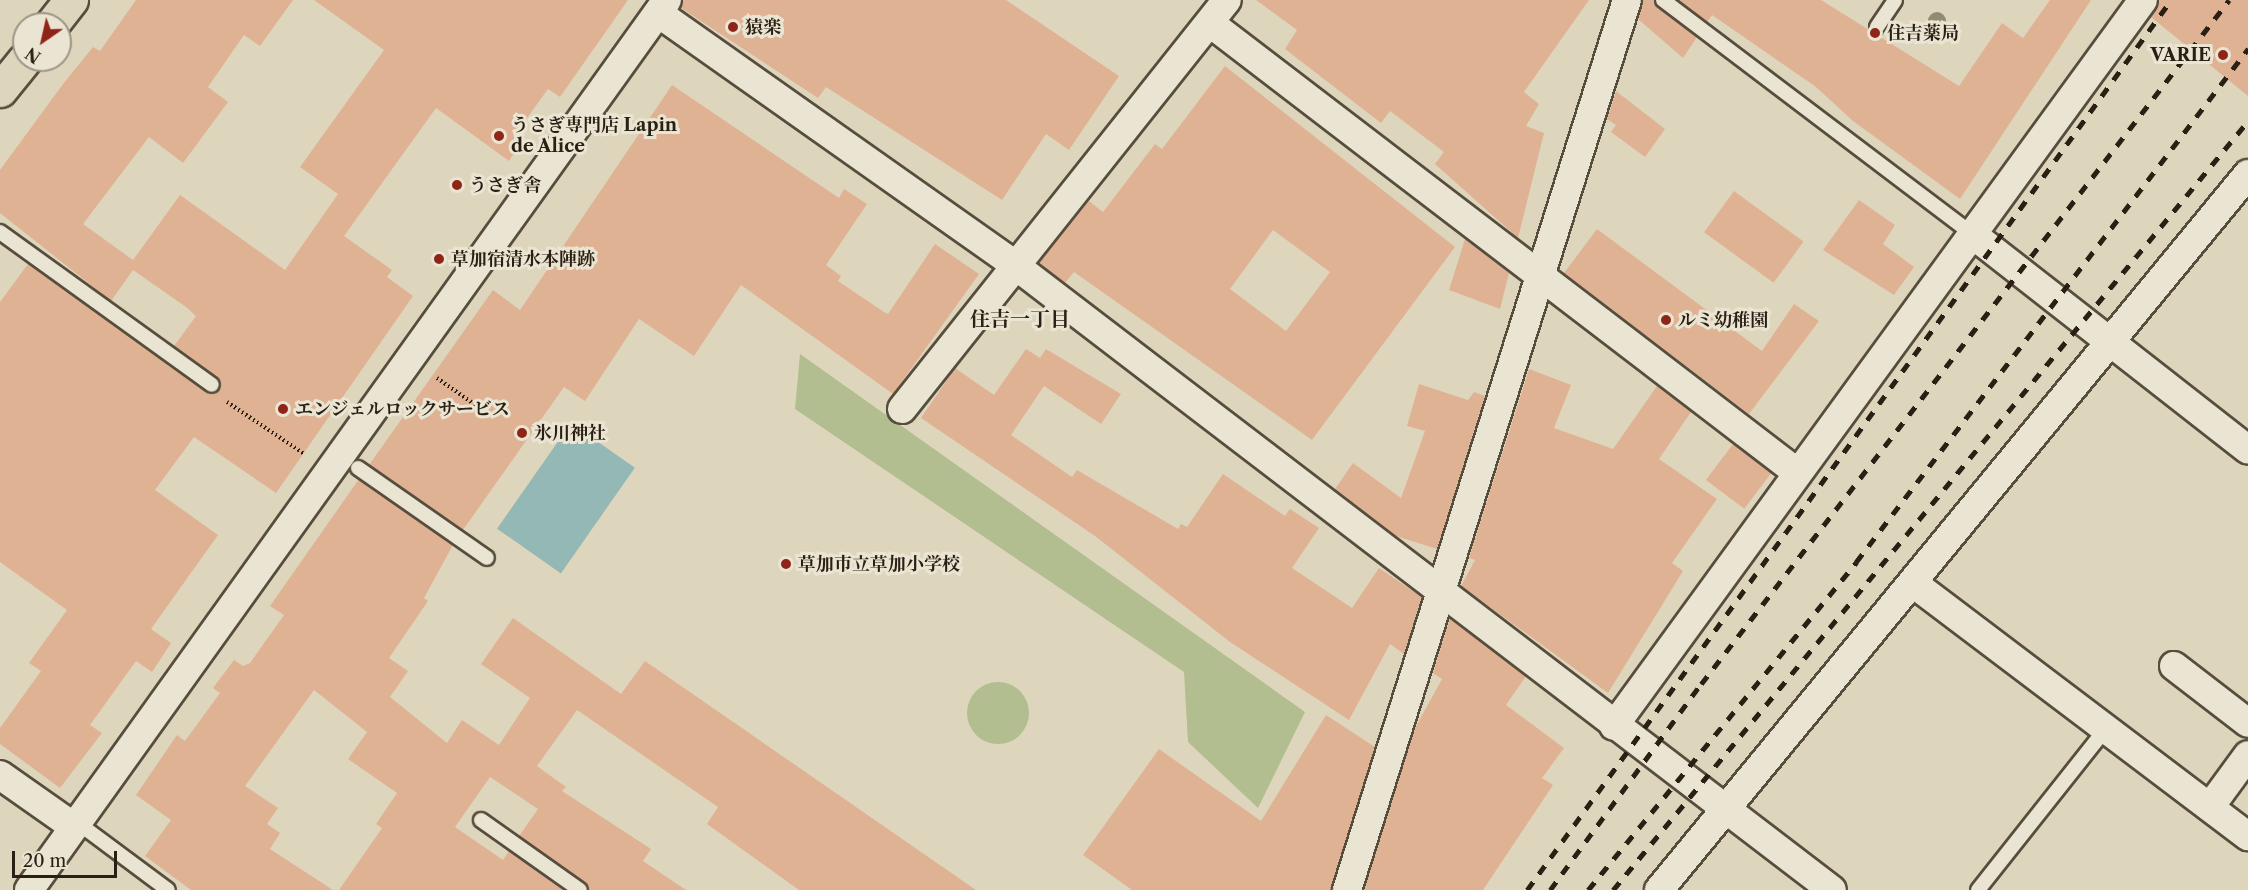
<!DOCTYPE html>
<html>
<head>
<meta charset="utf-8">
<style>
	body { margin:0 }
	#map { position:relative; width:2248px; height:890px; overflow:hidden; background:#ded6bc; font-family:"Libre Caslon Text","Noto Serif JP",serif }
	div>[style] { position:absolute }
	.green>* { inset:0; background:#b2bd90 }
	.round { border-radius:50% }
	.water>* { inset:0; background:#94b8b6; transform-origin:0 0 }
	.building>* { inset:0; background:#e0b294; transform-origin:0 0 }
	.path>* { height:4px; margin-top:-2px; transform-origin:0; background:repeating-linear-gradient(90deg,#2a1f13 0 1.5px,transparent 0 4.5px) }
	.roads { filter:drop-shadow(2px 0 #574d3d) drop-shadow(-2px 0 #574d3d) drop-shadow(0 2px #574d3d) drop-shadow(0 -2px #574d3d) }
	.lane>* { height:14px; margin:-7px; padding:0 7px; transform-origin:7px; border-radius:7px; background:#eae4d3 }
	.street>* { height:28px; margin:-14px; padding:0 14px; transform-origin:14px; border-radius:14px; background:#eae4d3 }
	.primary>* { height:33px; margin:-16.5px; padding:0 16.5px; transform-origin:16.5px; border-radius:16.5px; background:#ded6bc }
	.rail>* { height:4.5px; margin-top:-2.25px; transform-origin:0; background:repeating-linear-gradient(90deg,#2a1f13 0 10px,transparent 0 20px) }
	.trees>* { width:18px; height:18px; margin:-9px; border-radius:50%; background:#928b73 }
	.dots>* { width:16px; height:16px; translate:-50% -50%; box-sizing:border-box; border:3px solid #eae4d3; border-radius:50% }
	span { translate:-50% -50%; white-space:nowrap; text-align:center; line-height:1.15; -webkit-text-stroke:6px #eae4d3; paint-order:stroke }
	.poi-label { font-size:18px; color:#2a1f13; font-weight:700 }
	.left { translate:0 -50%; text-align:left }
	.right { translate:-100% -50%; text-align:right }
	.neighbourhood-label { font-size:20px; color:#2a1f13; font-weight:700 }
	.north { position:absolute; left:12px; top:12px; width:60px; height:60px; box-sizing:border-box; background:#eae4d3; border:2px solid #9d9586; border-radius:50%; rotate:214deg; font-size:16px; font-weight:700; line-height:24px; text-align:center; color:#2a1f13 }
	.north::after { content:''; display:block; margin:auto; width:21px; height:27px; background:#8f2418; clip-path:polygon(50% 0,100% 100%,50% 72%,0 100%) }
	.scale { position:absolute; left:12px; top:851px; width:105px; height:27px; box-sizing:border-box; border:3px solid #2a1f13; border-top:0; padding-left:8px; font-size:18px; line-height:21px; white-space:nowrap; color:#2a1f13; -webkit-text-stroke:4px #eae4d3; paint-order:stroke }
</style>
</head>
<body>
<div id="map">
	<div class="green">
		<div style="clip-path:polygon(800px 354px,1305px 712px,1258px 808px,1188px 742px,1184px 672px,795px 409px)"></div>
		<div class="round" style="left:967px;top:682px;width:62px;height:62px"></div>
	</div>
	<div class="water">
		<div style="left:571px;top:423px;width:78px;height:129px;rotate:35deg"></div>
	</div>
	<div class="building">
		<div style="clip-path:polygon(136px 0,293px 0,260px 46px,244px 35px,208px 87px,228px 102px,183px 163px,149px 137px,83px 224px,133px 260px,180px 195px,285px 270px,338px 194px,300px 167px,384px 50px,314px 0,628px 0,560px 97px,548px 89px,517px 132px,525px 137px,509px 161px,436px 108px,344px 236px,392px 270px,387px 277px,413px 296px,276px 493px,194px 437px,155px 490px,218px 535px,151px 629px,171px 643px,152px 672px,136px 661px,90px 725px,102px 733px,60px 788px,0 744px,0 728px,41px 671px,29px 663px,67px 610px,0 562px,0 302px,28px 264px,207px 392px,216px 393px,221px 385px,174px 346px,196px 316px,186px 307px,133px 270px,111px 301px,0 213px,0 170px,63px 84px,93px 47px,100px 51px)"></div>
		<div style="clip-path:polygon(683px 0,1006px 0,1119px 76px,1069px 150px,1046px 134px,1002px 200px,826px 87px,818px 98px,681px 8px)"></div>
		<div style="clip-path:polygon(1256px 0,1589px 0,1524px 92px,1539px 104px,1526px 126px,1544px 133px,1518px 238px,1435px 164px,1444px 152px,1390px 111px,1381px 123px,1285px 49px,1297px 30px)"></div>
		<div style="clip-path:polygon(1643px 0,1654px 0,1697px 37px,1683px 58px,1638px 19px)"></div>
		<div style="clip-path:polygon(1678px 0,1821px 0,1959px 86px,2002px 23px,2023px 38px,2050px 0,2091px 0,1960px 199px,1853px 121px,1816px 87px,1712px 15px,1707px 22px)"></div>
		<div style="clip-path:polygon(2159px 0,2248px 0,2248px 96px,2151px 17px)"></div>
		<div style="clip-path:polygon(evenodd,1225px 66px,1455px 247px,1312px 440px,1074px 272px,1065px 283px,1039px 263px,1089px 201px,1103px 212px,1155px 144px,1162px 149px,1225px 66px,1273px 230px,1330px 272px,1286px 331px,1230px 289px,1273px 230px)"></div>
		<div style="clip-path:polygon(672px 85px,839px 198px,844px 189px,867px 204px,826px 265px,841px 276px,838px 281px,884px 312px,888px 314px,935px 244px,979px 274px,893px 394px,741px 285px,694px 356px,639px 319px,585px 401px,564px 387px,463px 530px,369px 465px,493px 290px,520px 310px)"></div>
		<div style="clip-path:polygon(1616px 91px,1665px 129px,1645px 157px,1611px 132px,1616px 125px,1607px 119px)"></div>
		<div style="left:1734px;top:191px;width:86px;height:51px;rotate:36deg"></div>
		<div style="clip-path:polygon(1859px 200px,1895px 225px,1883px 244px,1914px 267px,1894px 295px,1823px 250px)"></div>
		<div style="clip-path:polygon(1597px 229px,1762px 351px,1794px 304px,1819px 321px,1749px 414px,1564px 273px)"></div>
		<div style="clip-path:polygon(1465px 239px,1509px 273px,1500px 309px,1449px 290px)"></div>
		<div style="clip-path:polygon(1026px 349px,1040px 358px,1046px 349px,1121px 394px,1101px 424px,1044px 386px,1011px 435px,1072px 477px,1077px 470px,1178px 529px,1181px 524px,1187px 527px,1223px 474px,1285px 516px,1290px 509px,1319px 528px,1292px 568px,1352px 608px,1379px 568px,1422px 597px,1404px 654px,1390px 644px,1349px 720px,1230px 642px,1095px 536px,921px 418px,955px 368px,994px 395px)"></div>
		<div style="clip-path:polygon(1529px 369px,1571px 385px,1554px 428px,1613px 449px,1657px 386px,1691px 412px,1659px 459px,1717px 499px,1672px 563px,1683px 571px,1608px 693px,1461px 586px,1475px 560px,1469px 558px)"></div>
		<div style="clip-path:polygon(1419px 384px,1468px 400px,1474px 392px,1485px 396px,1437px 549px,1396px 536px,1335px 489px,1353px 463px,1401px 498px,1425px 431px,1407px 426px)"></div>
		<div style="left:1733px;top:444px;width:48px;height:45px;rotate:37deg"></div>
		<div style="clip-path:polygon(359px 479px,453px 545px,424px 598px,428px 601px,389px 658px,408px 671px,390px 697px,447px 743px,462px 720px,499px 745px,530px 698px,481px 664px,513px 618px,621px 694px,645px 661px,976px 890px,799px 890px,707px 824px,718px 807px,577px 710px,537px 766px,566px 787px,562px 791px,651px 849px,643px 861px,686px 890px,589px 890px,519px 836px,538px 809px,490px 777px,455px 827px,503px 860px,509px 851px,564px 890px,339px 890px,382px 828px,376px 824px,397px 793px,348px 759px,367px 732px,314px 690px,245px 786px,278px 808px,267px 824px,280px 833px,270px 849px,333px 890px,191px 890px,145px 856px,171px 820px,136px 795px,177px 735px,185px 741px,220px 693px,213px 688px,234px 660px,243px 666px,250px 663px,284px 615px,270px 606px)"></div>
		<div style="clip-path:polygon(1450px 618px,1526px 676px,1506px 705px,1564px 748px,1542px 778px,1553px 785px,1483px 890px,1364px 890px,1415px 728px,1442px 679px,1433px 673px)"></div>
		<div style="clip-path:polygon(1326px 715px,1375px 747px,1331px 890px,1132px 890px,1083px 855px,1159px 749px,1261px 821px)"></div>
	</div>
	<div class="path">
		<div style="left:437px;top:378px;width:57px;rotate:35.1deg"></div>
		<div style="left:227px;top:402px;width:92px;rotate:33.9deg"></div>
	</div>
	<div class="roads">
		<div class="lane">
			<div style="left:1663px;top:0;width:388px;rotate:37.1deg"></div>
			<div style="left:1877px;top:27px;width:32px;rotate:-56deg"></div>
			<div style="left:0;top:232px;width:261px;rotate:35.8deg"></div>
			<div style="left:358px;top:468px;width:157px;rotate:34.9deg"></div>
			<div style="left:481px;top:820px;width:121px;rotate:35.3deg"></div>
			<div style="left:78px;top:823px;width:112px;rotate:36.7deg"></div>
			<div style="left:1978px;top:890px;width:204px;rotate:-51.6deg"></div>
		</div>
		<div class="street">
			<div style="left:658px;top:13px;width:438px;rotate:35.2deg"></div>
			<div style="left:1016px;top:266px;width:1027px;rotate:37.41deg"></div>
			<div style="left:1210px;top:23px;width:740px;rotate:37.43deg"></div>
			<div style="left:1972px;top:234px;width:350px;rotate:38deg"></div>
			<div style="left:902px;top:409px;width:522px;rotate:-51.53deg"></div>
			<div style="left:1913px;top:583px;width:420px;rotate:37.1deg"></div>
			<div style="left:2174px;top:666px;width:93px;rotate:37.6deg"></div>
			<div style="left:1614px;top:726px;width:898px;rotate:-53.92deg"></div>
			<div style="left:0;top:775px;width:90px;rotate:35.1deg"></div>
			<div style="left:2210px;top:807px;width:64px;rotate:-53.8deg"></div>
			<div style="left:29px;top:890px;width:1095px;rotate:-54.37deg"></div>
			<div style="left:1347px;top:890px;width:933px;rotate:-72.54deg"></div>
			<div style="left:1659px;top:890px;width:927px;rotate:-50.56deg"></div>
		</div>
		<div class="primary">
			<div style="left:52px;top:24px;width:31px;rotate:-52deg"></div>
			<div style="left:0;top:90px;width:38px;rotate:-51deg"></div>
		</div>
	</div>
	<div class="rail">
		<div style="left:1527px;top:890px;width:1099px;rotate:-54.11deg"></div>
		<div style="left:1550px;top:890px;width:255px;rotate:-53.8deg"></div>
		<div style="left:1701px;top:684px;width:864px;rotate:-52.33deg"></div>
		<div style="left:1588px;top:890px;width:424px;rotate:-50.7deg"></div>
		<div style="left:1856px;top:562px;width:646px;rotate:-52.62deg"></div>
		<div style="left:1613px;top:890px;width:997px;rotate:-50.45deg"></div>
	</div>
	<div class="trees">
		<div style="left:1937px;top:21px"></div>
	</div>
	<div class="dots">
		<div style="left:733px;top:27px;background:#8f2418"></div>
		<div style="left:1875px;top:33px;background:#8f2418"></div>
		<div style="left:2223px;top:55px;background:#8f2418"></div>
		<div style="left:499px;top:136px;background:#8f2418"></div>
		<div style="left:457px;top:185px;background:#8f2418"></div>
		<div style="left:439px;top:259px;background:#8f2418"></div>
		<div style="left:1666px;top:320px;background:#8f2418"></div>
		<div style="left:283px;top:409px;background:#8f2418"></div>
		<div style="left:522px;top:433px;background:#8f2418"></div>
		<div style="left:786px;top:564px;background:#8f2418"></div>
	</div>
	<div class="poi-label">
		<span class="left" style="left:745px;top:27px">猿楽</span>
		<span class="left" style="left:1887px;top:33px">住吉薬局</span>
		<span class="right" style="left:2211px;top:55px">VARIE</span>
		<span class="left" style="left:511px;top:136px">うさぎ専門店 Lapin<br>de Alice</span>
		<span class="left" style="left:469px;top:185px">うさぎ舎</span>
		<span class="left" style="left:451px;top:259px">草加宿清水本陣跡</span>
		<span class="left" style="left:1678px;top:320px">ルミ幼稚園</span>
		<span class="left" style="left:295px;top:409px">エンジェルロックサービス</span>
		<span class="left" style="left:534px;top:433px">氷川神社</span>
		<span class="left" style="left:798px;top:564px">草加市立草加小学校</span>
	</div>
	<div class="neighbourhood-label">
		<span style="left:1020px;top:319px">住吉一丁目</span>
	</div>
	<div class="north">N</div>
	<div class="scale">20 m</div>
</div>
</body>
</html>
